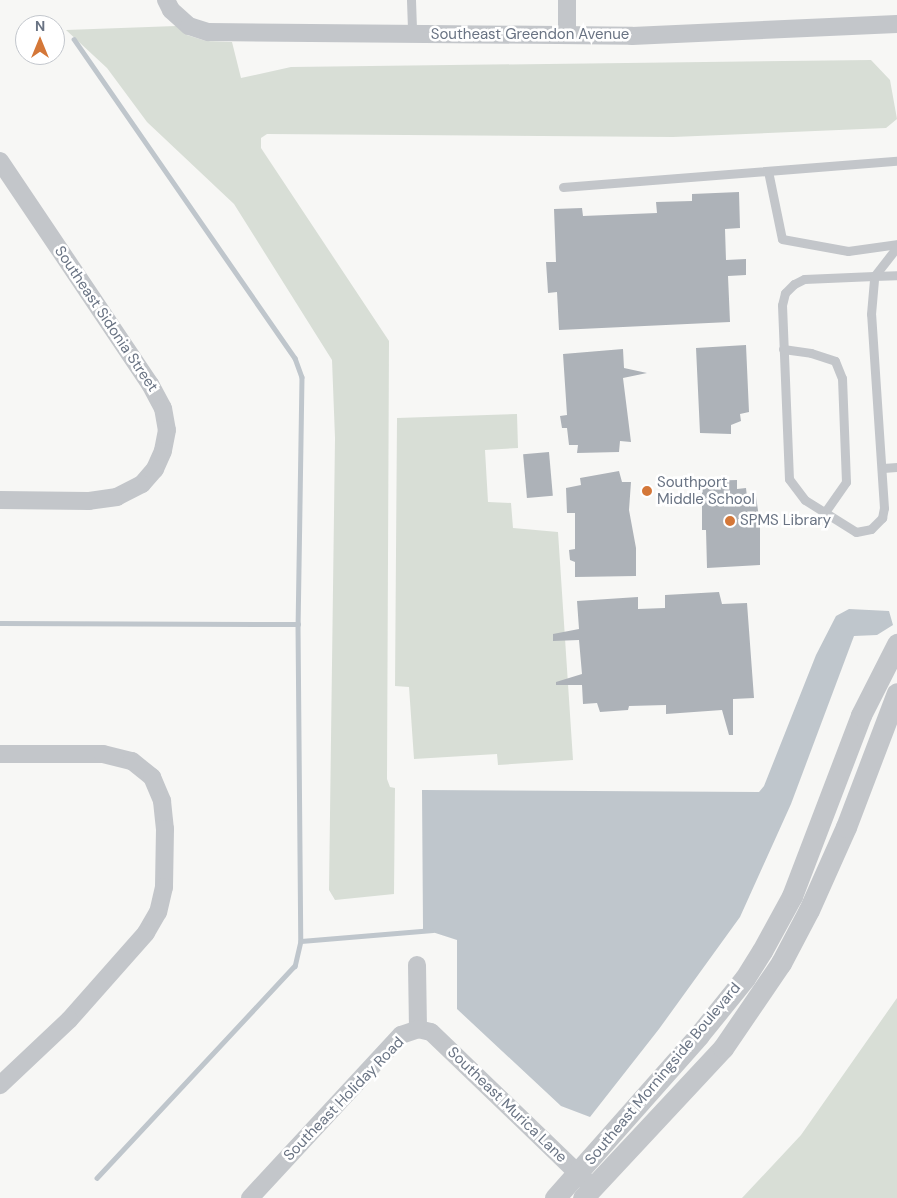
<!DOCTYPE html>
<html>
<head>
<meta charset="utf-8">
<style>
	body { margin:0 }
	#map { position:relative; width:897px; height:1198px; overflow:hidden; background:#f7f7f5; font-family:"DM Sans",sans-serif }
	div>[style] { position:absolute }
	.green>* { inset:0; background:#d8ded6 }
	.water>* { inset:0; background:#bfc6cc }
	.stream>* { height:4.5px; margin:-2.25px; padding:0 2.25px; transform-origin:2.25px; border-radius:2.25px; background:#bfc6cc }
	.building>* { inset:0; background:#adb2b8; transform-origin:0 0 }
	.service>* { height:9px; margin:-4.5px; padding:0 4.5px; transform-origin:4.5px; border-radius:4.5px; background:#c3c6ca }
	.minor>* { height:18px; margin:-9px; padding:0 9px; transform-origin:9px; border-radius:9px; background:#c3c6ca }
	.tertiary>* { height:21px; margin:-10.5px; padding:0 10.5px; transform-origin:10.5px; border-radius:10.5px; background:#c3c6ca }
	.dots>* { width:14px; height:14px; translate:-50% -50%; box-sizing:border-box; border:2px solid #fff; border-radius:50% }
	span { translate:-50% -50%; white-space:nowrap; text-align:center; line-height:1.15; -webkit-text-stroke:5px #fff; paint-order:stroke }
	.street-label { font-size:15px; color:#697383 }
	.poi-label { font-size:15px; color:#697383 }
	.left { translate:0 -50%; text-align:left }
	.north { position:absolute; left:15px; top:15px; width:50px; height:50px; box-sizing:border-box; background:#fff; border:1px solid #c3c7cd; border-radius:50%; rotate:0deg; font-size:14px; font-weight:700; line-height:20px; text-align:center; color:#697383 }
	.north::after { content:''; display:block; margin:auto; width:18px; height:22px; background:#d47738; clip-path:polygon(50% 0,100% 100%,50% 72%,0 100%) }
</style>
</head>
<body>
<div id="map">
	<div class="green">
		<div style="clip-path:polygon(176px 26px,187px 35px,206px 41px,232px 42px,241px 78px,291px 67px,871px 60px,890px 80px,897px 119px,886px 128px,673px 137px,267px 134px,261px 138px,261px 148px,389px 341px,387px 779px,390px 787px,395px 788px,394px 894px,335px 900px,329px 890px,335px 438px,332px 360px,234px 204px,147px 122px,107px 68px,66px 30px)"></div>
		<div style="clip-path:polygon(517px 414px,518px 448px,485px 450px,488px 502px,511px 503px,513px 528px,558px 532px,573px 760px,498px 765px,497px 754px,414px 759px,409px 687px,395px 686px,397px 418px)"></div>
		<div style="clip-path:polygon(897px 998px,897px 1198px,742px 1198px,801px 1135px)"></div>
	</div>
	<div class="water">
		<div style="clip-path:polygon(849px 609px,889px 611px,893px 625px,877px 635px,854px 636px,791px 804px,740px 917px,659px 1029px,590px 1117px,561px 1106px,457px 1009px,457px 940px,423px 929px,422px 790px,759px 792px,764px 786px,816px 655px,836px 616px)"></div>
	</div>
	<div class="stream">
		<div style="left:74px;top:39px;width:388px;rotate:55.3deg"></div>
		<div style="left:295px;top:358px;width:20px;rotate:70deg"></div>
		<div style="left:302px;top:377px;width:247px;rotate:90.9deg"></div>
		<div style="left:298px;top:624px;width:317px;rotate:89.5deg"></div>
		<div style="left:301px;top:941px;width:26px;rotate:103deg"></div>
		<div style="left:295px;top:966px;width:290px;rotate:133deg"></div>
		<div style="left:0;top:623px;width:298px;rotate:0.2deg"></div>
		<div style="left:301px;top:941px;width:132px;rotate:-4.8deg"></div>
	</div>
	<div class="building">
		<div style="clip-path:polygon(739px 192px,740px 228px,725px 229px,726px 260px,746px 259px,746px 275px,728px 276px,730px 322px,559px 330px,557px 292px,548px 293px,546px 262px,556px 262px,554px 209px,582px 208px,583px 216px,657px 213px,656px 202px,692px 201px,692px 194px)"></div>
		<div style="clip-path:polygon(746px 345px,749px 412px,740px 414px,741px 421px,731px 425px,731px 434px,700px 433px,696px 348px)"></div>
		<div style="clip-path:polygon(623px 349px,624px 368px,647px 373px,623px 378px,631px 442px,620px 441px,619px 452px,577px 453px,578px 445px,569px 445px,567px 428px,562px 428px,560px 416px,567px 415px,563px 354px)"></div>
		<div style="left:549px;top:452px;width:44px;height:26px;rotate:85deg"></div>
		<div style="clip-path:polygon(619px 471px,622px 482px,631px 482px,629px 510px,636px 548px,636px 576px,575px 577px,575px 562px,570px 560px,569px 550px,575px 549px,575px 513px,567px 513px,566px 488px,581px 485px,580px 478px)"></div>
		<div style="clip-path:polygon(737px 480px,737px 489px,746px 488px,747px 497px,756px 496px,760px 525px,760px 565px,707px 568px,706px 530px,702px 530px,702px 481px)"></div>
		<div style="clip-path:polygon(719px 592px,722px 604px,747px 603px,754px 698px,733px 699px,733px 735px,729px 735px,722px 710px,666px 714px,666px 705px,629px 706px,628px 710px,600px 712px,597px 703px,583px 704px,582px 685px,556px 685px,556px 682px,582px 674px,579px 640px,553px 641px,553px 634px,579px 629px,577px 601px,638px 597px,638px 609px,665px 608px,665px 595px)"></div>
	</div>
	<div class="service">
		<div style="left:411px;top:0;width:34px;rotate:88deg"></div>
		<div style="left:768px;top:171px;width:69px;rotate:78.4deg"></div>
		<div style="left:782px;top:239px;width:67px;rotate:10.3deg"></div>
		<div style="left:848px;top:251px;width:49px;rotate:-8.1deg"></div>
		<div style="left:563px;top:187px;width:335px;rotate:-4.5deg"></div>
		<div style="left:897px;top:247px;width:37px;rotate:128deg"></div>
		<div style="left:874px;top:276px;width:70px;rotate:177.5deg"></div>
		<div style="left:804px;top:279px;width:11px;rotate:153deg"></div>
		<div style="left:794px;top:284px;width:13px;rotate:135deg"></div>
		<div style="left:785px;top:293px;width:12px;rotate:104deg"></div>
		<div style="left:782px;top:305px;width:174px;rotate:87.7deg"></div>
		<div style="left:789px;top:479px;width:26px;rotate:53deg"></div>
		<div style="left:805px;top:500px;width:60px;rotate:32.1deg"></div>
		<div style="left:856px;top:532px;width:15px;rotate:-11deg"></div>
		<div style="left:871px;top:529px;width:16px;rotate:-45deg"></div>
		<div style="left:882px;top:518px;width:10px;rotate:-79deg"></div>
		<div style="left:884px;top:508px;width:194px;rotate:-93.8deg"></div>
		<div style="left:871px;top:314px;width:38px;rotate:-85deg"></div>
		<div style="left:874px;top:276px;width:23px;rotate:-2deg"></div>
		<div style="left:783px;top:349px;width:28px;rotate:8deg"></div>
		<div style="left:811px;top:353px;width:25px;rotate:18deg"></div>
		<div style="left:835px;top:361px;width:18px;rotate:68deg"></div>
		<div style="left:842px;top:378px;width:104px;rotate:87.8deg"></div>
		<div style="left:846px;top:482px;width:38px;rotate:125deg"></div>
		<div style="left:883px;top:468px;width:14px;rotate:-4deg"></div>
	</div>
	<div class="minor">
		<div style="left:166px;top:0;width:11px;rotate:63deg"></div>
		<div style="left:171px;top:10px;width:24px;rotate:42deg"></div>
		<div style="left:189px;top:26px;width:20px;rotate:18deg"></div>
		<div style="left:208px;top:32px;width:424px;rotate:0.5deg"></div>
		<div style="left:632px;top:36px;width:265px;rotate:-2.6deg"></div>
		<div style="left:567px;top:35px;width:35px;rotate:-90deg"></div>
		<div style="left:0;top:161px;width:269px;rotate:56.1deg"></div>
		<div style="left:150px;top:384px;width:27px;rotate:62deg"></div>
		<div style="left:163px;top:408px;width:22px;rotate:80deg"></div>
		<div style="left:167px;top:430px;width:21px;rotate:101deg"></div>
		<div style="left:163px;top:451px;width:20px;rotate:114deg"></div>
		<div style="left:155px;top:469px;width:20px;rotate:131deg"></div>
		<div style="left:142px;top:484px;width:28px;rotate:153deg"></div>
		<div style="left:117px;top:497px;width:28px;rotate:172deg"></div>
		<div style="left:89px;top:501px;width:89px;rotate:-179.4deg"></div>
		<div style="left:0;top:754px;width:103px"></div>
		<div style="left:103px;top:754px;width:30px;rotate:14deg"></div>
		<div style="left:132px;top:761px;width:26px;rotate:39deg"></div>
		<div style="left:152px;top:777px;width:26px;rotate:67deg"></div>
		<div style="left:162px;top:801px;width:28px;rotate:84deg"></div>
		<div style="left:165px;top:829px;width:58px;rotate:91deg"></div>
		<div style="left:164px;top:887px;width:26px;rotate:103deg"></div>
		<div style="left:158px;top:912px;width:24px;rotate:120deg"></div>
		<div style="left:146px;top:933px;width:116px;rotate:131.5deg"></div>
		<div style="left:69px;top:1020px;width:95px;rotate:136.7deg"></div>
		<div style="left:417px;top:965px;width:64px;rotate:89.1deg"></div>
		<div style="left:250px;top:1198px;width:222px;rotate:-47.2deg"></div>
		<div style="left:401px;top:1035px;width:18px;rotate:-19deg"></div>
		<div style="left:418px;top:1029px;width:13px;rotate:13deg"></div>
		<div style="left:431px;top:1032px;width:216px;rotate:43.9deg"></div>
	</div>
	<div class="tertiary">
		<div style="left:555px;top:1198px;width:217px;rotate:-48.5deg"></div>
		<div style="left:699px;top:1035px;width:73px;rotate:-51.1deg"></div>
		<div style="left:745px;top:978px;width:32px;rotate:-58deg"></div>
		<div style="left:762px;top:951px;width:63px;rotate:-61.4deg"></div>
		<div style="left:792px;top:896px;width:194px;rotate:-69.1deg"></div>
		<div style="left:861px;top:715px;width:80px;rotate:-63.1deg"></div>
		<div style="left:583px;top:1198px;width:205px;rotate:-47deg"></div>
		<div style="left:723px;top:1048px;width:103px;rotate:-55.7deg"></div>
		<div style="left:781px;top:963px;width:60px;rotate:-62.2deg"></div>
		<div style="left:809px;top:910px;width:91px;rotate:-66deg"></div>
		<div style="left:846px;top:827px;width:143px;rotate:-69.2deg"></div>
	</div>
	<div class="dots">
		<div style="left:647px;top:491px;background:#d47738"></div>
		<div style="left:730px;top:521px;background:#d47738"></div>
	</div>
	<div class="street-label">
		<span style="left:530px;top:35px">Southeast Greendon Avenue</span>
		<span style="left:106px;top:319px;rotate:56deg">Southeast Sidonia Street</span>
		<span style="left:663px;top:1074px;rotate:-50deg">Southeast Morningside Boulevard</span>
		<span style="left:344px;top:1099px;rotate:-46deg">Southeast Holiday Road</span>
		<span style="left:507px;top:1105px;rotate:44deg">Southeast Murica Lane</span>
	</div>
	<div class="poi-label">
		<span class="left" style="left:657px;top:491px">Southport<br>Middle School</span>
		<span class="left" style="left:740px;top:521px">SPMS Library</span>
	</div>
	<div class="north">N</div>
</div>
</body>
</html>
